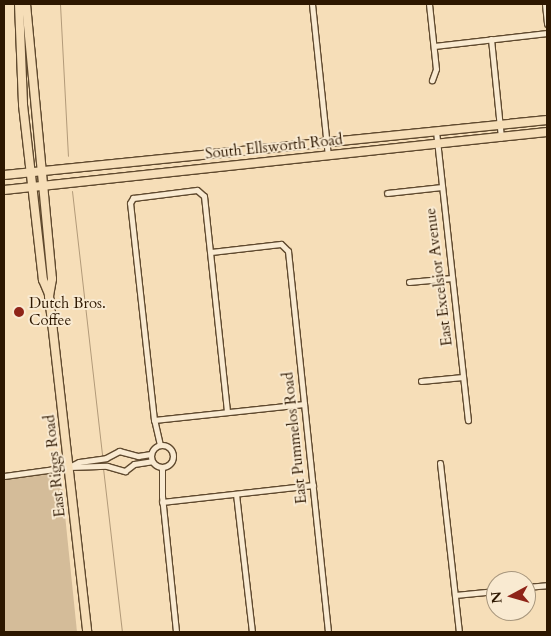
<!DOCTYPE html>
<html>
<head>
<meta charset="utf-8">
<style>
	body { margin:0 }
	#map { position:relative; width:551px; height:636px; overflow:hidden; background:#f6deb8; font-family:Cardo,serif }
	div>[style] { position:absolute }
	.green>* { inset:0; background:#d4bc99 }
	.stream>* { height:1px; margin:-0.5px; padding:0 0.5px; transform-origin:0.5px; border-radius:0.5px; background:#b29a79 }
	.roads { filter:drop-shadow(1px 0 #5f492e) drop-shadow(-1px 0 #5f492e) drop-shadow(0 1px #5f492e) drop-shadow(0 -1px #5f492e) }
	.minor>* { height:5px; margin:-2.5px; padding:0 2.5px; transform-origin:2.5px; border-radius:2.5px; background:#f9ead1 }
	.minor>.ring { margin:-2.5px; padding:0; box-sizing:content-box; background:none; border:5px solid #f9ead1; border-radius:50% }
	.primary>* { height:8px; margin:-4px; padding:0 4px; transform-origin:4px; border-radius:4px; background:#f6deb8 }
	.dots>* { width:14px; height:14px; translate:-50% -50%; box-sizing:border-box; border:2px solid #f9ead1; border-radius:50% }
	span { translate:-50% -50%; white-space:nowrap; text-align:center; line-height:1.15; -webkit-text-stroke:4px #f9ead1; paint-order:stroke }
	.street-label { font-size:15px; color:#2d1700 }
	.poi-label { font-size:15px; color:#2d1700 }
	.left { translate:0 -50%; text-align:left }
	.frame { position:absolute; inset:0; border:5px solid #2d1700; pointer-events:none }
	.north { position:absolute; left:486px; top:571px; width:50px; height:50px; box-sizing:border-box; background:#f9ead1; border:1px solid #a7967d; border-radius:50%; rotate:264deg; font-size:14px; font-weight:700; line-height:20px; text-align:center; color:#2d1700 }
	.north::after { content:''; display:block; margin:auto; width:18px; height:22px; background:#8f2418; clip-path:polygon(50% 0,100% 100%,50% 72%,0 100%) }
</style>
</head>
<body>
<div id="map">
	<div class="green">
		<div style="clip-path:polygon(54px 472px,61px 476px,77px 632px,4px 632px,4px 479px)"></div>
	</div>
	<div class="stream">
		<div style="left:60px;top:4px;width:152px;rotate:87deg"></div>
		<div style="left:72px;top:191px;width:267px;rotate:83.5deg"></div>
		<div style="left:103px;top:468px;width:165px;rotate:83.4deg"></div>
	</div>
	<div class="roads">
		<div class="minor">
			<div style="left:312px;top:4px;width:152px;rotate:84deg"></div>
			<div style="left:429px;top:4px;width:65px;rotate:83.9deg"></div>
			<div style="left:436px;top:69px;width:12px;rotate:110deg"></div>
			<div style="left:545px;top:4px;width:20px;rotate:84deg"></div>
			<div style="left:491px;top:39px;width:99px;rotate:84.2deg"></div>
			<div style="left:434px;top:46px;width:114px;rotate:-6.6deg"></div>
			<div style="left:436px;top:131px;width:291px;rotate:83.7deg"></div>
			<div style="left:387px;top:193px;width:55px;rotate:-6.2deg"></div>
			<div style="left:211px;top:252px;width:70px;rotate:-6.5deg"></div>
			<div style="left:281px;top:244px;width:10px;rotate:45deg"></div>
			<div style="left:288px;top:251px;width:383px;rotate:84deg"></div>
			<div style="left:409px;top:282px;width:43px;rotate:-5.3deg"></div>
			<div style="left:421px;top:381px;width:42px;rotate:-5.4deg"></div>
			<div style="left:154px;top:420px;width:151px;rotate:-6.1deg"></div>
			<div class="ring" style="left:151px;top:445px;width:17px;height:17px"></div>
			<div style="left:160px;top:445px;width:26px;rotate:-103deg"></div>
			<div style="left:154px;top:420px;width:218px;rotate:-96.3deg"></div>
			<div style="left:130px;top:203px;width:6px;rotate:-59deg"></div>
			<div style="left:133px;top:198px;width:64px;rotate:-7.1deg"></div>
			<div style="left:197px;top:190px;width:9px;rotate:41deg"></div>
			<div style="left:204px;top:196px;width:217px;rotate:83.9deg"></div>
			<div style="left:440px;top:463px;width:170px;rotate:83.6deg"></div>
			<div style="left:69px;top:467px;width:11px;rotate:-27deg"></div>
			<div style="left:79px;top:462px;width:27px;rotate:-8deg"></div>
			<div style="left:106px;top:458px;width:15px;rotate:-28deg"></div>
			<div style="left:119px;top:451px;width:20px;rotate:15deg"></div>
			<div style="left:138px;top:456px;width:13px;rotate:-9deg"></div>
			<div style="left:162px;top:468px;width:28px;rotate:90deg"></div>
			<div style="left:162px;top:496px;width:137px;rotate:84.1deg"></div>
			<div style="left:4px;top:476px;width:66px;rotate:-7.9deg"></div>
			<div style="left:69px;top:467px;width:38px;rotate:-2deg"></div>
			<div style="left:107px;top:466px;width:19px;rotate:16deg"></div>
			<div style="left:125px;top:471px;width:11px;rotate:-38deg"></div>
			<div style="left:134px;top:464px;width:18px;rotate:-9deg"></div>
			<div style="left:236px;top:494px;width:139px;rotate:83.4deg"></div>
			<div style="left:162px;top:502px;width:152px;rotate:-6.4deg"></div>
			<div style="left:526px;top:587px;width:21px;rotate:-5deg"></div>
			<div style="left:455px;top:595px;width:41px;rotate:-5.6deg"></div>
		</div>
		<div class="primary">
			<div style="left:19px;top:4px;width:101px;rotate:87.7deg"></div>
			<div style="left:23px;top:105px;width:176px;rotate:83.5deg"></div>
			<div style="left:43px;top:280px;width:15px;rotate:67deg"></div>
			<div style="left:26px;top:4px;width:276px;rotate:84.6deg"></div>
			<div style="left:52px;top:279px;width:17px;rotate:100deg"></div>
			<div style="left:49px;top:296px;width:338px;rotate:83.5deg"></div>
			<div style="left:4px;top:175px;width:546px;rotate:-5.78deg"></div>
			<div style="left:4px;top:190px;width:546px;rotate:-6.1deg"></div>
		</div>
	</div>
	<div class="dots">
		<div style="left:19px;top:312px;background:#8f2418"></div>
	</div>
	<div class="street-label">
		<span style="left:274px;top:147px;rotate:-6deg">South Ellsworth Road</span>
		<span style="left:439px;top:277px;rotate:-97deg">East Excelsior Avenue</span>
		<span style="left:295px;top:438px;rotate:-96deg">East Pummelos Road</span>
		<span style="left:55px;top:466px;rotate:-96deg">East Riggs Road</span>
	</div>
	<div class="poi-label">
		<span class="left" style="left:29px;top:312px">Dutch Bros.<br>Coffee</span>
	</div>
	<div class="frame"></div>
	<div class="north">N</div>
</div>
</body>
</html>
